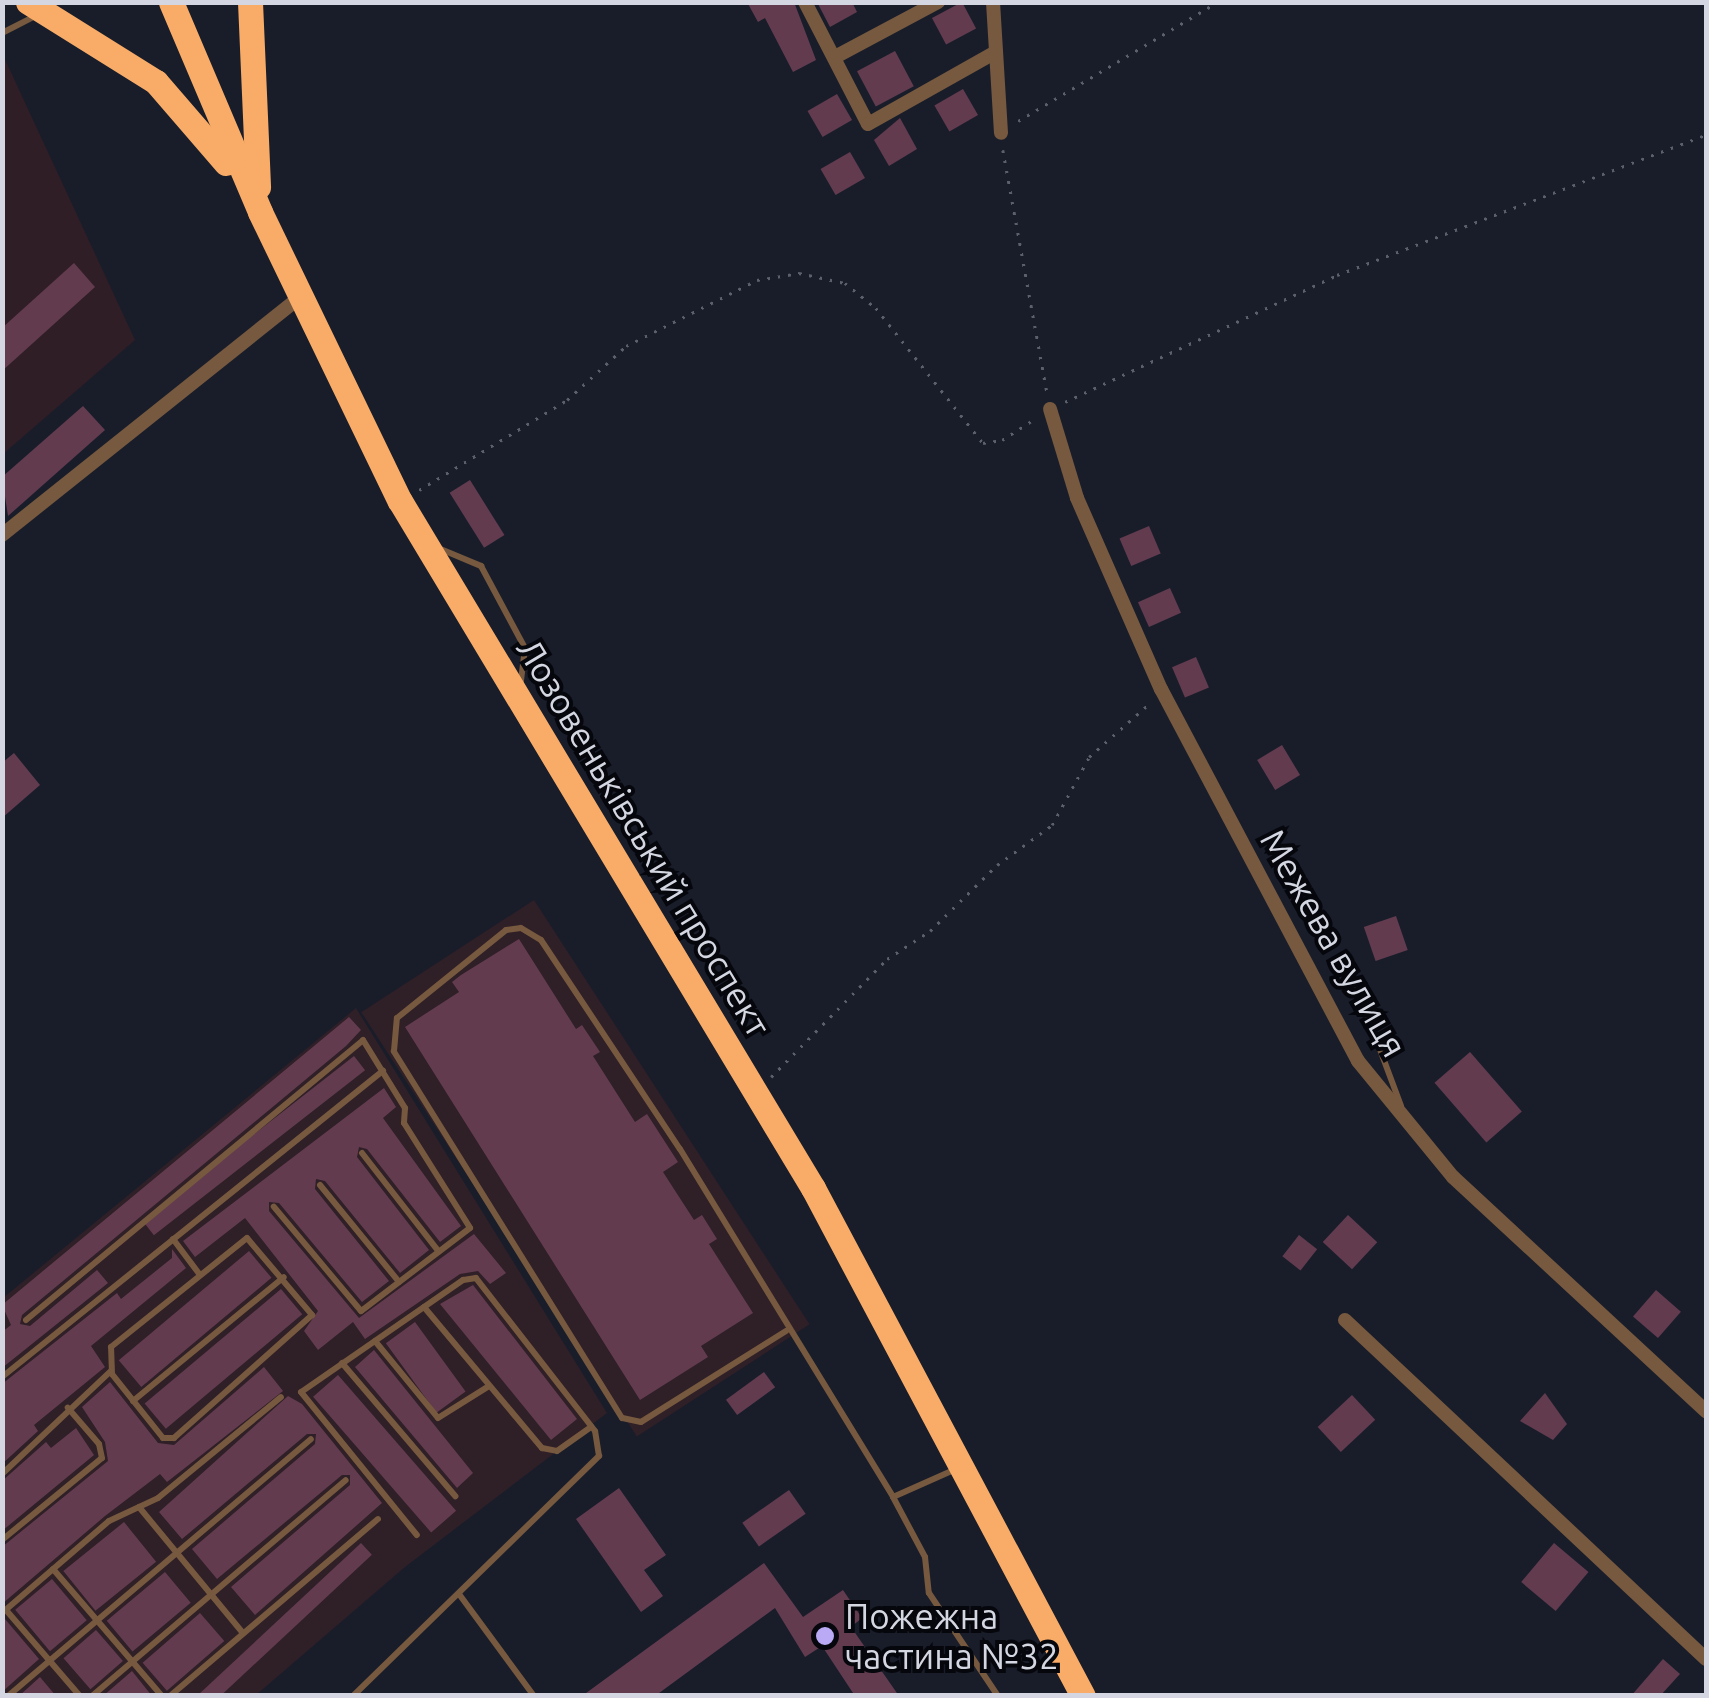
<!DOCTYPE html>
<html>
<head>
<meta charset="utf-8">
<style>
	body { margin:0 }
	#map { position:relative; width:1709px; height:1698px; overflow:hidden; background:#191d2a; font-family:Ubuntu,sans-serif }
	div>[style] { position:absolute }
	.commercial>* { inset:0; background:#301e26 }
	.industrial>* { inset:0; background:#2f1f27; transform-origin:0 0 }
	.building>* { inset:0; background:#633b4f; transform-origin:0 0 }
	.path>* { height:2.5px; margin-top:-1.25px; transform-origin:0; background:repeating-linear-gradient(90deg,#5c606c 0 2.5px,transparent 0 10.5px) }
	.lane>* { height:6px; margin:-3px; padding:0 3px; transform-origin:3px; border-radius:3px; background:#77593f }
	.street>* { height:14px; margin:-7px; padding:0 7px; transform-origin:7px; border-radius:7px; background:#77593f }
	.highway>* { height:25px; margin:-12.5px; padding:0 12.5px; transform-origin:12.5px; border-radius:12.5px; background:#f8ac67 }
	.dots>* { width:28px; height:28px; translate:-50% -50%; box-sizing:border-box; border:5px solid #06070d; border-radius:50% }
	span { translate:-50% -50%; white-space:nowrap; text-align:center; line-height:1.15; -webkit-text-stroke:8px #06070d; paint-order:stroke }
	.street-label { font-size:35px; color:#d4d7e1 }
	.poi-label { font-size:35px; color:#d4d7e1 }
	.left { translate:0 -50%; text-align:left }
	.frame { position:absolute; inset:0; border:5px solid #d4d7e1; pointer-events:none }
</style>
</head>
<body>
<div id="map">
	<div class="commercial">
		<div style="clip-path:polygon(2px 53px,135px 340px,3px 454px,2px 454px)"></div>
	</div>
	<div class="industrial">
		<div style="left:534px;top:900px;width:506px;height:206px;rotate:57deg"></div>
		<div style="clip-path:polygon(356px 1008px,607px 1413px,405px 1567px,256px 1695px,3px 1696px,3px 1298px)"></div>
	</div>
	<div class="building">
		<div style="clip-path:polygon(747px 2px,794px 2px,816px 60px,793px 72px,765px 18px,758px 22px)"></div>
		<div style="clip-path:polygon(817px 2px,852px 2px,857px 12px,830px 27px)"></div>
		<div style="left:962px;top:2px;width:30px;height:34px;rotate:62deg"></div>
		<div style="left:895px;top:51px;width:40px;height:43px;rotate:62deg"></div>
		<div style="left:963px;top:89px;width:30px;height:33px;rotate:60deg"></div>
		<div style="left:837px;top:94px;width:30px;height:34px;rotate:60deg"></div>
		<div style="clip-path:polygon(900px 118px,917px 149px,889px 166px,874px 140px)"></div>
		<div style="left:850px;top:152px;width:30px;height:34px;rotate:60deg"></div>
		<div style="clip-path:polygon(74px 263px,95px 287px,2px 371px,2px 328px)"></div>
		<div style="clip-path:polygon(83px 406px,105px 430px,8px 516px,2px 477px)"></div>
		<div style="left:470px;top:480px;width:65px;height:24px;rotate:58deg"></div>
		<div style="left:1149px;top:526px;width:30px;height:32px;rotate:67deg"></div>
		<div style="left:1170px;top:588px;width:27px;height:35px;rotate:66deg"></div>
		<div style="left:1196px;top:657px;width:33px;height:26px;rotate:67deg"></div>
		<div style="left:1282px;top:745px;width:35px;height:29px;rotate:59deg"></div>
		<div style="clip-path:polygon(14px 753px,40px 785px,2px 818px,2px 763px)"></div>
		<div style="left:1396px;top:916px;width:36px;height:34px;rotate:71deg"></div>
		<div style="clip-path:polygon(519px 939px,576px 1029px,582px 1025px,600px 1052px,593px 1056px,635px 1122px,647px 1114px,678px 1162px,663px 1172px,694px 1220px,702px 1215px,717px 1239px,709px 1244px,753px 1313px,701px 1346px,708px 1357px,640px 1400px,405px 1027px,459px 992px,452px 982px,461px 975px)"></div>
		<div style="clip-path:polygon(349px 1017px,361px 1030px,346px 1046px,22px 1315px,20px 1324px,30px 1326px,97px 1270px,108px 1283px,2px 1368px,2px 1332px,11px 1325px,2px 1305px)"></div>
		<div style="left:1470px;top:1052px;width:79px;height:47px;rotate:49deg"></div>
		<div style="left:354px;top:1056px;width:18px;height:268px;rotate:52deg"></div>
		<div style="clip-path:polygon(384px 1088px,396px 1107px,383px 1118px,461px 1226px,440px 1242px,367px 1149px,359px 1147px,357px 1157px,429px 1250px,400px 1273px,325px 1181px,316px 1179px,315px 1189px,389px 1281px,362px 1302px,279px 1203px,269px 1202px,269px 1211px,359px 1318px,474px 1234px,506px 1273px,490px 1284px,478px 1271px,460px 1274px,365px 1339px,353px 1322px,318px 1350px,304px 1331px,318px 1311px,245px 1218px,195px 1257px,183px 1241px)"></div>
		<div style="left:1348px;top:1215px;width:40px;height:37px;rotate:43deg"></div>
		<div style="left:1299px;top:1235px;width:23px;height:27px;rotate:38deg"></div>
		<div style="clip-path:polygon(172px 1249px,186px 1268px,91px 1346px,105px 1367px,34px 1425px,38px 1431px,2px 1464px,2px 1384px,117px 1293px,121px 1299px,172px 1258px)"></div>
		<div style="left:249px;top:1251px;width:35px;height:170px;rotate:50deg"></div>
		<div style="clip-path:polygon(473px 1285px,577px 1419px,551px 1440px,440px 1304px)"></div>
		<div style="left:281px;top:1289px;width:33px;height:178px;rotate:50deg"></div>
		<div style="left:1656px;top:1290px;width:33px;height:35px;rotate:41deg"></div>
		<div style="left:415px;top:1322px;width:86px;height:36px;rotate:54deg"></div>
		<div style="clip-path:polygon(374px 1350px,473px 1473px,457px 1488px,355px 1367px)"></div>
		<div style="clip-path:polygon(264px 1367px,283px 1391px,167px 1482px,160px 1474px,105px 1516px,2px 1604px,2px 1547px,108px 1461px,105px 1442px,82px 1407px,110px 1382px,158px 1443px,174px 1445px)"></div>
		<div style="left:764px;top:1372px;width:19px;height:47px;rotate:54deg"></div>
		<div style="left:338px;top:1375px;width:180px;height:33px;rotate:49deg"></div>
		<div style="clip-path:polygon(1545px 1393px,1567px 1424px,1553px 1440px,1520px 1421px)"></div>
		<div style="left:1352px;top:1395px;width:34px;height:47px;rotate:47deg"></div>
		<div style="clip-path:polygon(288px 1396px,302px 1404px,382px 1503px,255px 1615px,231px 1587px,350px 1485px,350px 1475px,342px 1475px,217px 1579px,192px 1549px,315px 1444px,316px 1434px,307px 1434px,182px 1539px,159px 1512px)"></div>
		<div style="clip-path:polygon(76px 1428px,94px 1455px,2px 1531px,2px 1481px,46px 1442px,51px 1448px)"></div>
		<div style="clip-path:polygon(619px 1488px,666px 1555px,644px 1570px,663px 1596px,641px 1612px,576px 1519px)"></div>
		<div style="left:789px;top:1490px;width:29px;height:57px;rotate:55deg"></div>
		<div style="left:124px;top:1522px;width:51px;height:78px;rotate:51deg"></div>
		<div style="left:361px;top:1543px;width:16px;height:236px;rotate:47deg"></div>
		<div style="left:1554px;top:1543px;width:45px;height:51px;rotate:40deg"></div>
		<div style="clip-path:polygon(764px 1563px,803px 1617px,843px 1590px,862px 1618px,851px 1627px,899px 1696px,855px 1696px,822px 1646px,805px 1657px,775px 1608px,655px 1696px,582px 1696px)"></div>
		<div style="left:165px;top:1572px;width:40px;height:76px;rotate:50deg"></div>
		<div style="left:52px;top:1579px;width:54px;height:48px;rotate:50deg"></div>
		<div style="left:200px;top:1613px;width:37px;height:76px;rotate:49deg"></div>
		<div style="clip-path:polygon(5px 1619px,39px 1659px,2px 1692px,2px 1620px)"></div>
		<div style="left:96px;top:1630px;width:41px;height:43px;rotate:49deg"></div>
		<div style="clip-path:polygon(1663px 1659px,1680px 1674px,1660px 1696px,1631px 1696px)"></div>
		<div style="clip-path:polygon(132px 1671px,152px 1696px,103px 1696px)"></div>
		<div style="clip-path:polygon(40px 1677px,56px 1696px,19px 1696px)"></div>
	</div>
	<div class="path">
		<div style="left:1018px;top:121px;width:233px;rotate:-30.8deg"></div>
		<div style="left:1003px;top:150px;width:247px;rotate:79.7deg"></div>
		<div style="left:1065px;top:402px;width:300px;rotate:-25deg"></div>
		<div style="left:1337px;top:275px;width:395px;rotate:-20.8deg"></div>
		<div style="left:419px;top:490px;width:173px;rotate:-31.3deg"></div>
		<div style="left:567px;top:400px;width:80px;rotate:-42.5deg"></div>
		<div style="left:626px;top:346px;width:147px;rotate:-26.7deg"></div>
		<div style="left:757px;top:280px;width:43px;rotate:-9.5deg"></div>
		<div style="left:799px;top:273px;width:47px;rotate:12.3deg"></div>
		<div style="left:845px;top:283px;width:40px;rotate:39deg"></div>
		<div style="left:876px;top:308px;width:172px;rotate:51.6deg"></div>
		<div style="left:983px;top:443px;width:19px;rotate:-9deg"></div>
		<div style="left:1002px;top:440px;width:40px;rotate:-32.9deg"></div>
		<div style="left:771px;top:1077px;width:165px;rotate:-45.5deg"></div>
		<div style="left:887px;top:959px;width:51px;rotate:-33.1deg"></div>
		<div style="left:930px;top:931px;width:94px;rotate:-44.6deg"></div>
		<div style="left:997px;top:865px;width:68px;rotate:-36deg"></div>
		<div style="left:1052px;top:825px;width:77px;rotate:-61.4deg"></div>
		<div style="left:1089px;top:757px;width:80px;rotate:-41.5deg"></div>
	</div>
	<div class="lane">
		<div style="left:2px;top:33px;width:36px;rotate:-27deg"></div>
		<div style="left:438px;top:548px;width:47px;rotate:22.7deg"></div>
		<div style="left:481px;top:566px;width:93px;rotate:61.8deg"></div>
		<div style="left:525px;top:648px;width:38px;rotate:97deg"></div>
		<div style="left:1351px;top:972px;width:143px;rotate:69.5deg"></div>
		<div style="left:362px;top:1153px;width:125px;rotate:52.1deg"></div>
		<div style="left:320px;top:1185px;width:125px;rotate:50.8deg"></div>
		<div style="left:247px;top:1238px;width:101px;rotate:49.8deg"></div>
		<div style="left:312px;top:1315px;width:185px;rotate:138.3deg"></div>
		<div style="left:174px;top:1438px;width:11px;rotate:180deg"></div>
		<div style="left:163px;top:1438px;width:82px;rotate:-128.6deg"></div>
		<div style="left:112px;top:1374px;width:27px;rotate:-92deg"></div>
		<div style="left:111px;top:1347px;width:174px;rotate:-38.7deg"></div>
		<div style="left:173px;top:1239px;width:45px;rotate:53.1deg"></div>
		<div style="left:424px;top:1307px;width:184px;rotate:50.1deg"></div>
		<div style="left:542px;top:1448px;width:15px;rotate:11deg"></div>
		<div style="left:557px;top:1451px;width:42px;rotate:-35.2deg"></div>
		<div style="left:26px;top:1320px;width:438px;rotate:-39.7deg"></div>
		<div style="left:363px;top:1040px;width:80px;rotate:58.3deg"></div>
		<div style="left:405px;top:1108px;width:15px;rotate:94deg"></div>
		<div style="left:404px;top:1123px;width:124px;rotate:57.8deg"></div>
		<div style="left:470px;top:1228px;width:137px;rotate:142.7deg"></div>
		<div style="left:361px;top:1311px;width:136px;rotate:-129.9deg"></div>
		<div style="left:786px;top:1331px;width:171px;rotate:147.9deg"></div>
		<div style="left:641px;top:1422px;width:19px;rotate:-168deg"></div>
		<div style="left:622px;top:1418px;width:432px;rotate:-121.9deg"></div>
		<div style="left:394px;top:1051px;width:33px;rotate:-85deg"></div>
		<div style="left:397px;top:1018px;width:140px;rotate:-38.9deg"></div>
		<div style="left:506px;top:930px;width:15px;rotate:-8deg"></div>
		<div style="left:521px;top:928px;width:23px;rotate:31deg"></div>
		<div style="left:541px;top:940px;width:251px;rotate:56.4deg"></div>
		<div style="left:680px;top:1149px;width:408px;rotate:58.5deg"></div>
		<div style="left:893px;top:1497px;width:68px;rotate:61.9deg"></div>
		<div style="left:925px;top:1557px;width:36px;rotate:84deg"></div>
		<div style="left:929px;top:1593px;width:124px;rotate:56.2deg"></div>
		<div style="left:375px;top:1341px;width:99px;rotate:50.7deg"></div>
		<div style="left:438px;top:1418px;width:60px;rotate:-32.1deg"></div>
		<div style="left:342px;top:1363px;width:175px;rotate:49.6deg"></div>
		<div style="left:2px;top:1377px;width:489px;rotate:-38.8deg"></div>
		<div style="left:133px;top:1401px;width:195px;rotate:-39.4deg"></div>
		<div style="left:2px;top:1474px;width:150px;rotate:-43.4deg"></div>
		<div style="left:893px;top:1497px;width:69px;rotate:-24deg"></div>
		<div style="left:139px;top:1507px;width:163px;rotate:50.5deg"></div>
		<div style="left:2px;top:1540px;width:129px;rotate:-39.4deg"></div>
		<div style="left:102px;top:1458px;width:14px;rotate:-102deg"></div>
		<div style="left:99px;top:1444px;width:48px;rotate:-130.7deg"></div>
		<div style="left:53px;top:1569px;width:167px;rotate:49.4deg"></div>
		<div style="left:459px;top:1594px;width:127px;rotate:53.7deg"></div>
		<div style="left:6px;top:1610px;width:113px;rotate:49.3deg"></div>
		<div style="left:2px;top:1613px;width:141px;rotate:-40.7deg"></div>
		<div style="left:109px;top:1521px;width:54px;rotate:-25.1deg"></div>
		<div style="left:158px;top:1498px;width:159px;rotate:-39.4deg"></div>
		<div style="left:8px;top:1696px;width:397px;rotate:-40.3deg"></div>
		<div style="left:92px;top:1696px;width:333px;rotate:-40.4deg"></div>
		<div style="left:170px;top:1696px;width:273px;rotate:-40.4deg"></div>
		<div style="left:353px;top:1696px;width:344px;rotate:-44.3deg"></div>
		<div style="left:599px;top:1456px;width:25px;rotate:-99deg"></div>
		<div style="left:595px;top:1431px;width:194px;rotate:-127.9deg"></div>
		<div style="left:476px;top:1278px;width:13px;rotate:171deg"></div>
		<div style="left:463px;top:1280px;width:197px;rotate:145.3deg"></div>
		<div style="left:301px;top:1392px;width:184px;rotate:51deg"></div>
	</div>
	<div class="street">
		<div style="left:805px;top:2px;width:137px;rotate:62.7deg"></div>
		<div style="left:868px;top:124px;width:147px;rotate:-29.4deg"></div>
		<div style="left:993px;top:2px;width:131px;rotate:86.5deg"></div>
		<div style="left:835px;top:57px;width:117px;rotate:-28.1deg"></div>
		<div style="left:1050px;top:409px;width:93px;rotate:73.1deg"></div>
		<div style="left:1077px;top:498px;width:209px;rotate:66.3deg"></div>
		<div style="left:1161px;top:689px;width:421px;rotate:62.1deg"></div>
		<div style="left:1358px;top:1061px;width:150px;rotate:50.7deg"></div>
		<div style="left:1453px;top:1177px;width:345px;rotate:42.8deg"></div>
		<div style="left:2px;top:535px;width:383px;rotate:-38.6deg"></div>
		<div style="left:1345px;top:1320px;width:495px;rotate:43.2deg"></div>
	</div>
	<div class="highway">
		<div style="left:28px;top:2px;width:151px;rotate:32deg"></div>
		<div style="left:156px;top:82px;width:107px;rotate:49.2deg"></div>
		<div style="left:171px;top:2px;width:228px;rotate:67deg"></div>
		<div style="left:260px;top:212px;width:321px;rotate:64.2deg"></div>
		<div style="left:400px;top:501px;width:802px;rotate:58.99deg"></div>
		<div style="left:813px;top:1188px;width:575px;rotate:62.01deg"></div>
		<div style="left:250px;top:2px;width:185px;rotate:87.5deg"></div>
	</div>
	<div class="dots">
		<div style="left:825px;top:1636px;background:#baaaf6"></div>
	</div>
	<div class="street-label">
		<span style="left:644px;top:837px;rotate:59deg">Лозовеньківський проспект</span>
		<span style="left:1334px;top:943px;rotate:60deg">Межева вулиця</span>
	</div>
	<div class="poi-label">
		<span class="left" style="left:845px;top:1636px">Пожежна<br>частина №32</span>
	</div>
	<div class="frame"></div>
</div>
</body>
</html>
